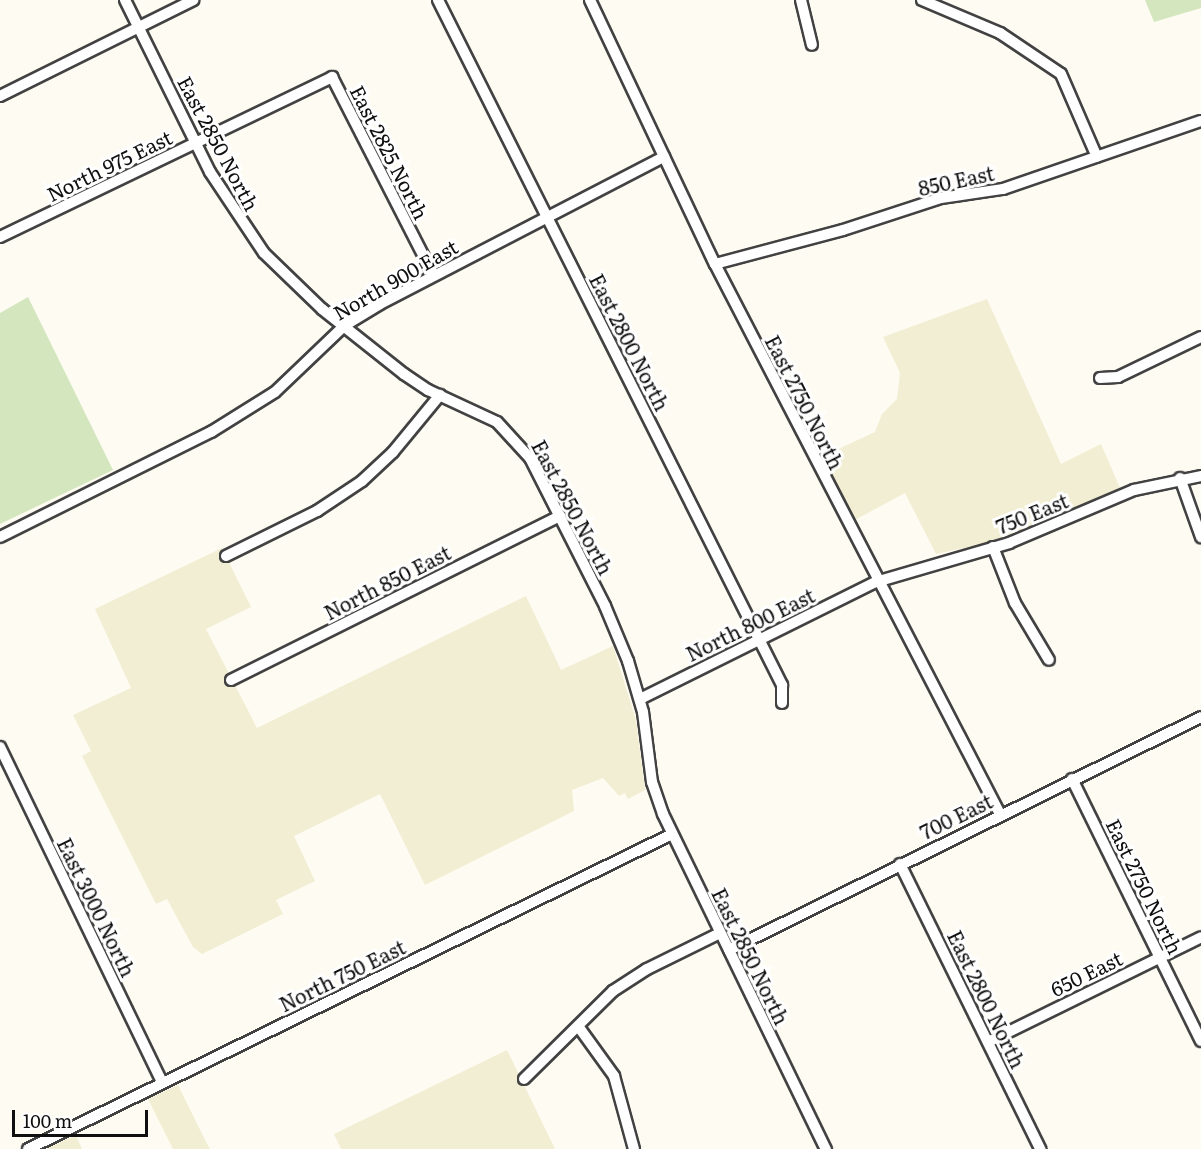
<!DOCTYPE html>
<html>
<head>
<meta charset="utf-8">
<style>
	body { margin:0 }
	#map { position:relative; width:1201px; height:1149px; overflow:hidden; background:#fefbf2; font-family:Literata,serif }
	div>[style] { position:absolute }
	.farmland>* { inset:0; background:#f2eed3 }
	.green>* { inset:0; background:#d4e6be }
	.roads { filter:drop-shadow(2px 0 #424242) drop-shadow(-2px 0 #424242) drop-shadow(0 2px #424242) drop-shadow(0 -2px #424242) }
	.minor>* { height:10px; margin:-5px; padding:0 5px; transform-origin:5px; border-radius:5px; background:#fff }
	span { translate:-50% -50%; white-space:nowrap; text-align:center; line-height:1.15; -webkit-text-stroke:6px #fff; paint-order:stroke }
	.street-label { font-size:20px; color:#0f0f0f }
	.scale { position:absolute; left:12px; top:1110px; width:136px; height:27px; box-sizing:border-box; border:3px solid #0f0f0f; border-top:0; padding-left:8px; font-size:18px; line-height:21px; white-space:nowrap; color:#0f0f0f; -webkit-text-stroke:4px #fff; paint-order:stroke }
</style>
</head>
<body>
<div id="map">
	<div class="farmland">
		<div style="clip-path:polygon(987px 299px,1061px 464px,1101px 444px,1120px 488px,992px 542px,936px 554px,905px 493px,853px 521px,819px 458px,875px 432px,882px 414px,897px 399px,900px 373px,883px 337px)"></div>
		<div style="clip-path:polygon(222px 548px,251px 607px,206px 629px,257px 728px,526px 596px,561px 670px,613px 646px,636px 720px,645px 790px,628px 799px,625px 793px,619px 796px,603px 778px,572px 790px,574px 811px,425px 885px,380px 794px,294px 836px,315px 881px,276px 900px,283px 914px,202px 954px,193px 947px,167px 899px,156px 904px,82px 756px,91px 751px,73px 715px,131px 688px,95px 609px)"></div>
		<div style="clip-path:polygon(507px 1050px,555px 1149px,341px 1149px,334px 1134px)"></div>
		<div style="clip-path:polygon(178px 1085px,206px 1142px,210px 1149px,173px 1149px,148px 1099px)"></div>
		<div style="clip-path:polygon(76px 1135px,82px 1149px,46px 1149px)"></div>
	</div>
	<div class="green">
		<div style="clip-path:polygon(1145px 0,1201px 0,1201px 8px,1154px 22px)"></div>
		<div style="clip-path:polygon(28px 297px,113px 470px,0 524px,0 313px)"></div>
	</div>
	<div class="roads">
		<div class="minor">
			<div style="left:125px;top:0;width:192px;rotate:63.7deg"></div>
			<div style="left:210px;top:172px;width:97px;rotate:56.3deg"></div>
			<div style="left:264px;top:253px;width:81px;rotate:44deg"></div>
			<div style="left:322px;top:309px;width:105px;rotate:38.4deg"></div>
			<div style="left:404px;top:374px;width:29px;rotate:34deg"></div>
			<div style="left:428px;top:390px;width:76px;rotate:24.9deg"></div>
			<div style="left:497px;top:422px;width:49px;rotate:47.5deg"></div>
			<div style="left:530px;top:458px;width:166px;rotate:63.1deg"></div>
			<div style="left:605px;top:606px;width:60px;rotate:67.3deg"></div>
			<div style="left:628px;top:661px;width:53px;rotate:73.6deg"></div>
			<div style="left:643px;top:712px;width:71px;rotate:82.7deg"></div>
			<div style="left:652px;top:782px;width:34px;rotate:71deg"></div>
			<div style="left:663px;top:814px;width:373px;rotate:64.1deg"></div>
			<div style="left:438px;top:0;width:767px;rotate:63.33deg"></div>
			<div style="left:782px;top:685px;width:18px;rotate:90deg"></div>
			<div style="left:590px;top:0;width:292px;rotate:64.7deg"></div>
			<div style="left:715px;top:264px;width:619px;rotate:62.61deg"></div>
			<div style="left:801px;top:0;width:46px;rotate:76.3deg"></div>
			<div style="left:922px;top:0;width:85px;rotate:22.9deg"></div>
			<div style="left:1000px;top:33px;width:73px;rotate:33.9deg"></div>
			<div style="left:1061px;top:74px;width:90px;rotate:66.6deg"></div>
			<div style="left:0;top:96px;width:216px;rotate:-26.4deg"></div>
			<div style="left:0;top:237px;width:369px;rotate:-25.7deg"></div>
			<div style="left:332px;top:77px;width:221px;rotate:62.9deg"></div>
			<div style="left:715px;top:264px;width:132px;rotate:-14.9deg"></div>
			<div style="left:843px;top:230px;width:103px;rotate:-18.1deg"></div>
			<div style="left:941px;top:198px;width:63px;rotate:-8.3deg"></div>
			<div style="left:1003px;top:189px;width:209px;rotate:-19deg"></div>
			<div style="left:1100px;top:378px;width:18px;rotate:-3deg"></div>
			<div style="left:1118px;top:377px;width:92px;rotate:-25.7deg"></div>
			<div style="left:1180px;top:478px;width:63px;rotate:70.4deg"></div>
			<div style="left:0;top:537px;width:236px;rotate:-26.5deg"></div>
			<div style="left:211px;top:432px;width:75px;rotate:-32deg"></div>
			<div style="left:275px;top:392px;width:95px;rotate:-43.7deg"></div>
			<div style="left:344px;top:326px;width:42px;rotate:-31.4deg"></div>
			<div style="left:380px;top:304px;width:320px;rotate:-27.4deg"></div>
			<div style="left:993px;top:547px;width:60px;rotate:68.6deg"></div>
			<div style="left:1015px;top:603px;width:66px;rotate:59.2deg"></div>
			<div style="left:226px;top:556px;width:102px;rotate:-26.3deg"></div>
			<div style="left:317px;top:511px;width:54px;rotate:-33.7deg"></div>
			<div style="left:362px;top:481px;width:42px;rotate:-43.1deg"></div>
			<div style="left:393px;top:452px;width:74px;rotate:-50.5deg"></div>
			<div style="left:231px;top:680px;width:368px;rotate:-26.5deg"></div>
			<div style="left:640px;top:699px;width:263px;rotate:-26.4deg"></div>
			<div style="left:876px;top:582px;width:139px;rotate:-16.3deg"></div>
			<div style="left:1009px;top:543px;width:136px;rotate:-23deg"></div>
			<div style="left:1134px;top:490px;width:68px;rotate:-11.8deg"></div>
			<div style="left:0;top:747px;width:372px;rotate:64.2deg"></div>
			<div style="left:1072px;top:779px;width:292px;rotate:63.8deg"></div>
			<div style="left:900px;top:864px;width:318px;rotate:63.8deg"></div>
			<div style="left:729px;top:950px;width:526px;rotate:-26.27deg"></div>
			<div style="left:578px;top:1026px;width:62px;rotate:54.2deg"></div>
			<div style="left:614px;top:1076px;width:76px;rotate:74.7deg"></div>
			<div style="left:988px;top:1042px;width:237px;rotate:-26.2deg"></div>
			<div style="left:524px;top:1079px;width:125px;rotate:-44.7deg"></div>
			<div style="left:613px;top:991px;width:40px;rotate:-32.9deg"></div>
			<div style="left:647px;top:969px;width:81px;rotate:-26.3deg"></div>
			<div style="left:28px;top:1149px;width:717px;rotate:-26.06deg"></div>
		</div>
	</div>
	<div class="street-label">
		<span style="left:219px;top:143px;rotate:62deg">East 2850 North</span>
		<span style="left:390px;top:152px;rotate:63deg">East 2825 North</span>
		<span style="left:109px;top:165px;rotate:-26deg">North 975 East</span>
		<span style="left:956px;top:180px;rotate:-12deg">850 East</span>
		<span style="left:395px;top:279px;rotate:-30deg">North 900 East</span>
		<span style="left:630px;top:342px;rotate:63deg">East 2800 North</span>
		<span style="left:805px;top:402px;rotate:63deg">East 2750 North</span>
		<span style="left:573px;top:507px;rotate:62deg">East 2850 North</span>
		<span style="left:1032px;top:513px;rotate:-22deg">750 East</span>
		<span style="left:387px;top:582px;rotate:-27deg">North 850 East</span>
		<span style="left:750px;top:624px;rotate:-26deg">North 800 East</span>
		<span style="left:956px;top:816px;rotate:-26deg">700 East</span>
		<span style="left:1145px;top:886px;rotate:64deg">East 2750 North</span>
		<span style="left:97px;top:907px;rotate:64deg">East 3000 North</span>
		<span style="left:751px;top:956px;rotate:64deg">East 2850 North</span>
		<span style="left:1086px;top:973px;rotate:-26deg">650 East</span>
		<span style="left:342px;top:975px;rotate:-26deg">North 750 East</span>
		<span style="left:987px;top:999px;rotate:64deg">East 2800 North</span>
	</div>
	<div class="scale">100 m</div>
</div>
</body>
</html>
